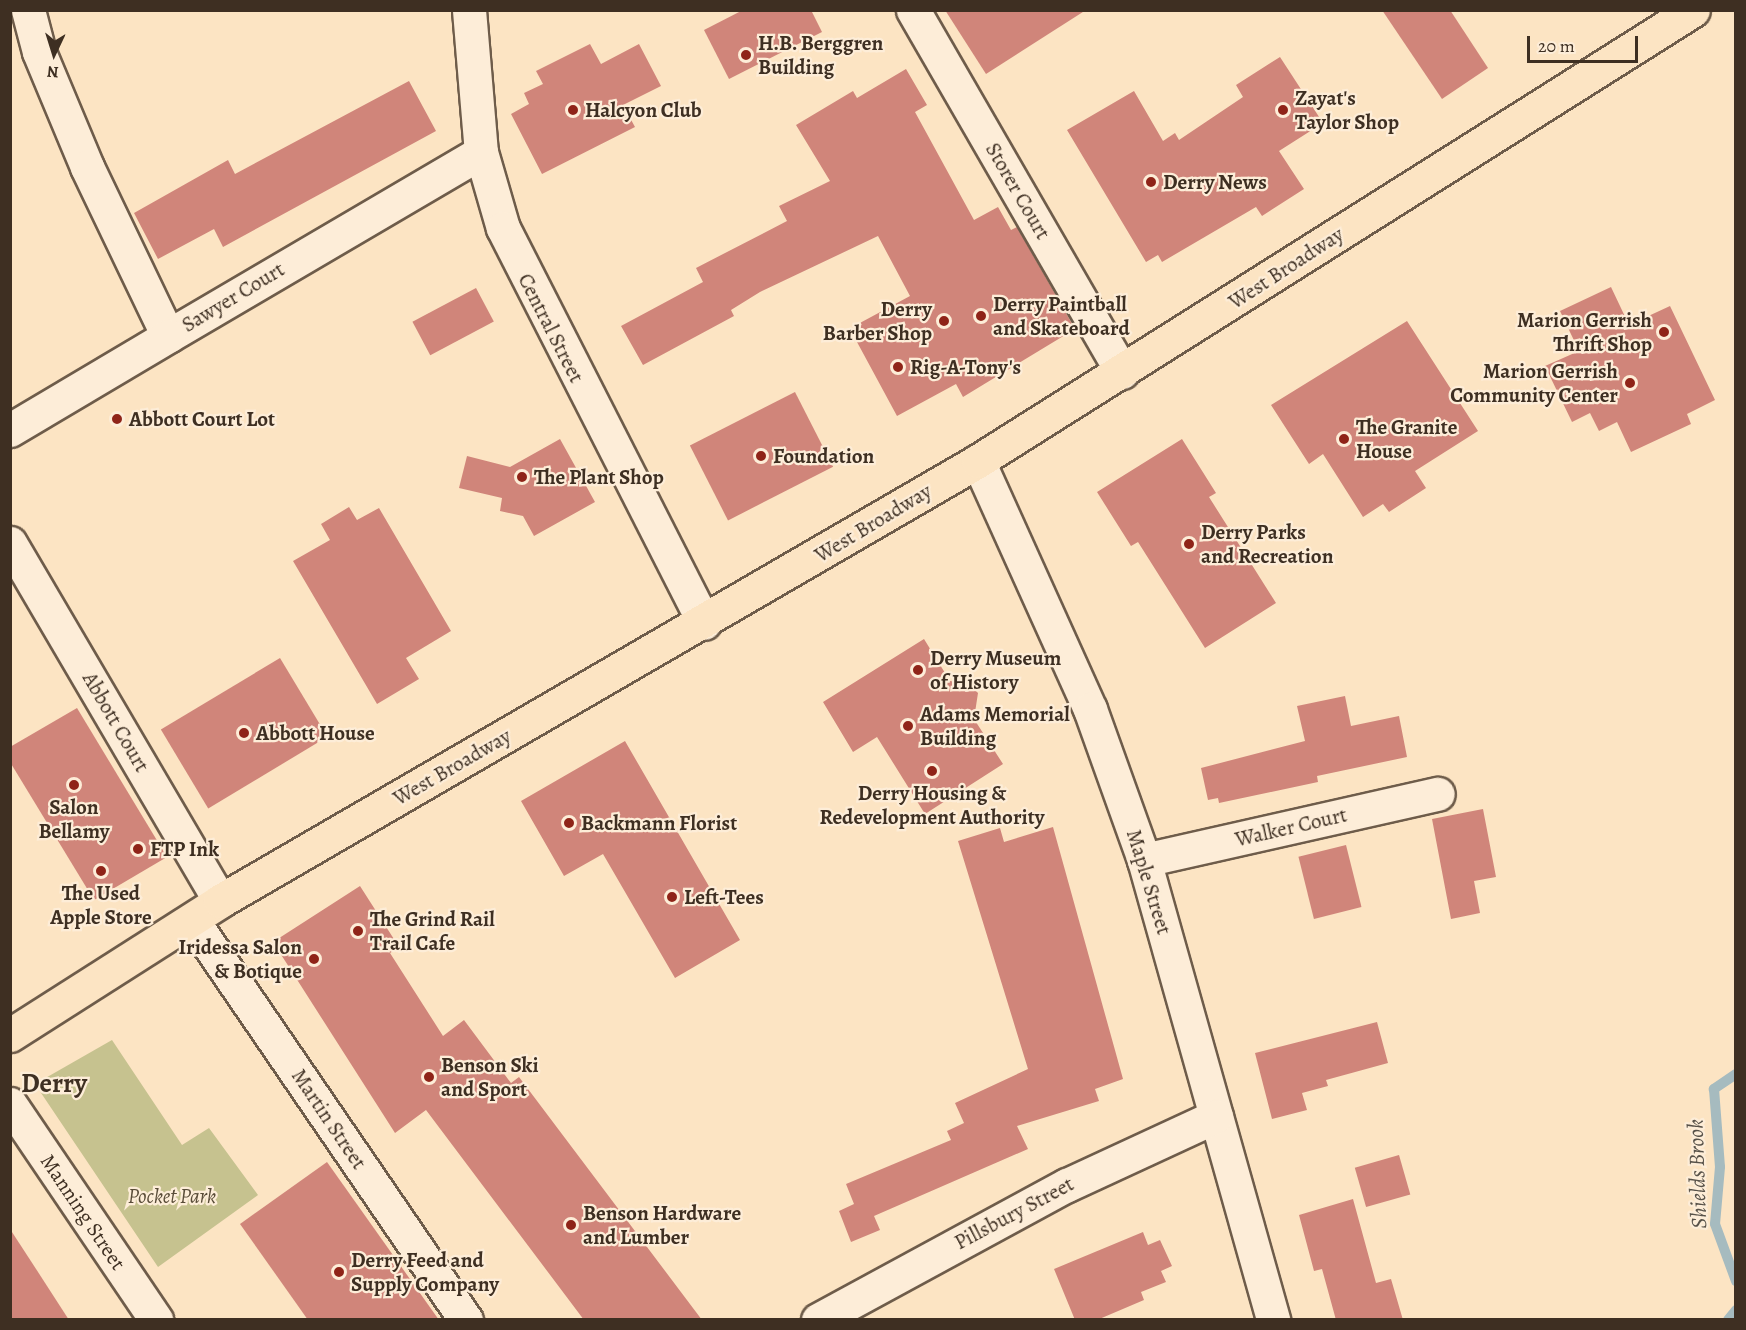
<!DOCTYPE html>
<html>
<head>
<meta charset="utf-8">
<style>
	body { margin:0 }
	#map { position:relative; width:1746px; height:1330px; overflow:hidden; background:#fce4c3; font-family:Alegreya,serif }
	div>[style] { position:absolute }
	.green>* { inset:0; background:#c6c28f }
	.stream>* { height:10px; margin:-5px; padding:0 5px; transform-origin:5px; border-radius:5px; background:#a6bbbf }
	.building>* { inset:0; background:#d0857a; transform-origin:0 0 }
	.roads { filter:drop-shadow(2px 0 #6e5c4a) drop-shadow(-2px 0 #6e5c4a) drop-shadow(0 2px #6e5c4a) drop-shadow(0 -2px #6e5c4a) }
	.minor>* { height:33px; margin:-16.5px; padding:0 16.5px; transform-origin:16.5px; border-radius:16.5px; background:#fdedd8 }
	.major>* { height:33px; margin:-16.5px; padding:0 16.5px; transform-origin:16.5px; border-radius:16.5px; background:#fce4c3 }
	.dots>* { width:16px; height:16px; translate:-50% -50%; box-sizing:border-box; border:3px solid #fdedd8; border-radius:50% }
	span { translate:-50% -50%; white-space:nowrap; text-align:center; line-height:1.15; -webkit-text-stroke:4.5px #fdedd8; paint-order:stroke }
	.poi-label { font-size:21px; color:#3e2f22; font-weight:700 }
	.left { translate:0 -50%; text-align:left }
	.right { translate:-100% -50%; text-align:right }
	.street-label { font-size:21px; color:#3e2f22 }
	.park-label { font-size:21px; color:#594c38; font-style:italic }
	.water-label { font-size:22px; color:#585249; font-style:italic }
	.district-label { font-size:27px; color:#3e2f22; font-weight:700 }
	.frame { position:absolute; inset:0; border:12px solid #3e2f22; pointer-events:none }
	.north { position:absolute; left:24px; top:24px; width:60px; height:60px; -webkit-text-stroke:4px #fdedd8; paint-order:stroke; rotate:184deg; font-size:16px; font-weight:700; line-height:24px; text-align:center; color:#3e2f22 }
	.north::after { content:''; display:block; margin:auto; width:21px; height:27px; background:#3e2f22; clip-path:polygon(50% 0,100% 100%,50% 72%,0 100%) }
	.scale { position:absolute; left:1527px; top:36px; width:111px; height:27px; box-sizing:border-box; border:3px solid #3e2f22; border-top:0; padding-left:8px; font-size:18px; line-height:21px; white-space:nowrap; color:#3e2f22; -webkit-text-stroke:4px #fdedd8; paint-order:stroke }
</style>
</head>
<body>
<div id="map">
	<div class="green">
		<div style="clip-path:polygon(112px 1040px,182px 1145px,209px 1128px,258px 1195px,158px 1267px,35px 1084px)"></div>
	</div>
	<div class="stream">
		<div style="left:1736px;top:1074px;width:27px;rotate:146deg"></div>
		<div style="left:1714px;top:1089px;width:78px;rotate:85.6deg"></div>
		<div style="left:1720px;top:1167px;width:57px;rotate:95deg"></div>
		<div style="left:1715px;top:1224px;width:61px;rotate:69.8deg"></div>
		<div style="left:1728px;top:1320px;width:13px;rotate:-51deg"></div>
	</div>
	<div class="building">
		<div style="clip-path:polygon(743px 10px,811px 10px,822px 32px,729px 79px,704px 30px)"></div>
		<div style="clip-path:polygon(945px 10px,1086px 10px,986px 74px)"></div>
		<div style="clip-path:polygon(1382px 10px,1450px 10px,1488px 68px,1442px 99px)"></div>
		<div style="clip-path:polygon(590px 44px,601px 64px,639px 44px,661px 86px,623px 105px,635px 127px,542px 174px,511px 114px,529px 104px,524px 93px,543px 84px,536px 71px)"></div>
		<div style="clip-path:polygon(1280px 57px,1323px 123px,1279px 151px,1304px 189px,1262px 216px,1256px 207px,1162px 262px,1158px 255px,1146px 262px,1067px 130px,1134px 91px,1163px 141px,1175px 133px,1179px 140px,1243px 97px,1236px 85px)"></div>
		<div style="clip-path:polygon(906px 69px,927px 105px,915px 112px,974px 220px,998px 207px,1011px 230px,1017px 227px,1075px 329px,963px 397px,956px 384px,897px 416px,857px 342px,866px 338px,858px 324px,910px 296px,878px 236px,760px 292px,731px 310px,734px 316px,643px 365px,621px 326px,703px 282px,696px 268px,787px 221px,779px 206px,830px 181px,796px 125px,853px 91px,857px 98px)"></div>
		<div style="clip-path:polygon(409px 81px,436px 131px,223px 247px,214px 229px,158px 259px,134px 213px,228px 160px,235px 174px)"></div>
		<div style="clip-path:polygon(1611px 287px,1629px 325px,1670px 306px,1715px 400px,1687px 414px,1691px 424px,1631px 452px,1617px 422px,1599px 431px,1590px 413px,1572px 422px,1545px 366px,1579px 351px,1560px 311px)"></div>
		<div style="left:476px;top:288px;width:38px;height:72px;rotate:62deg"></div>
		<div style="clip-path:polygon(1407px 321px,1478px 431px,1415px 471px,1426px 488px,1389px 512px,1383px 504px,1363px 517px,1323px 454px,1309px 464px,1271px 405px)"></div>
		<div style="left:795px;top:392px;width:84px;height:118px;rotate:63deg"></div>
		<div style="clip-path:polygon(560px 439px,595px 502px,534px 536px,523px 516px,500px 511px,502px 498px,459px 488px,467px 456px,510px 467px)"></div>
		<div style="clip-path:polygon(1182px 439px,1216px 493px,1209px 497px,1276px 603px,1205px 648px,1138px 542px,1131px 546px,1097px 492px)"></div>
		<div style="clip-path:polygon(349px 507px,357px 520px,379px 508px,451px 631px,406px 658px,419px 679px,377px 704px,293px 561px,330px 540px,321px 524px)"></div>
		<div style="clip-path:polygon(924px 639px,950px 681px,969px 684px,978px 693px,974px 719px,1003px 764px,925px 814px,877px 737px,853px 752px,823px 702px)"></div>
		<div style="left:280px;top:658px;width:92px;height:139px;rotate:59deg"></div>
		<div style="clip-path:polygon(1345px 696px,1351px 726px,1399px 716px,1407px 757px,1317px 776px,1318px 782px,1219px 803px,1218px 798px,1208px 800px,1201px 768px,1305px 741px,1297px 706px)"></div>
		<div style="clip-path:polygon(77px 708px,167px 857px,94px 900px,10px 762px,10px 747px)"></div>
		<div style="clip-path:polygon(625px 741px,740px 940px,675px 978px,603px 854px,564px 876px,521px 801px)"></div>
		<div style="clip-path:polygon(1483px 809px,1496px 877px,1474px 881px,1480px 913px,1451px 919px,1432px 819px)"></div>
		<div style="clip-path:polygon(1053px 827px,1123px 1079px,1095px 1089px,1099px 1101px,1017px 1126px,1028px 1149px,874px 1216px,880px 1230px,851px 1242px,839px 1211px,854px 1204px,846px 1184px,951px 1140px,947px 1131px,964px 1123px,955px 1103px,1028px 1069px,958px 841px,1000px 828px,1004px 842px)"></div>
		<div style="left:1346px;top:845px;width:64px;height:49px;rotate:76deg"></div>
		<div style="clip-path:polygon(360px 886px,399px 947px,390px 953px,443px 1036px,464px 1020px,511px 1083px,519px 1077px,702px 1320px,584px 1320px,426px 1110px,395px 1133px,273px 942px)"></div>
		<div style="clip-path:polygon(1377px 1022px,1388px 1063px,1326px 1080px,1328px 1086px,1302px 1093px,1307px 1110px,1272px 1119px,1255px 1053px)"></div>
		<div style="left:1399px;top:1155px;width:41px;height:46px;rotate:74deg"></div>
		<div style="clip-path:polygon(327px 1162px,439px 1320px,308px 1320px,240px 1224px)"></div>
		<div style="clip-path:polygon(1353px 1199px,1376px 1283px,1391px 1279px,1403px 1320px,1336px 1320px,1322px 1269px,1314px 1271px,1299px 1215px)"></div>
		<div style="clip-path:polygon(10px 1229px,38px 1272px,69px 1320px,10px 1320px)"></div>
		<div style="clip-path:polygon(1143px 1232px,1148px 1245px,1160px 1240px,1172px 1266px,1161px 1271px,1166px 1282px,1141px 1292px,1144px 1300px,1097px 1320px,1075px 1320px,1054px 1269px)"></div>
	</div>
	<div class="roads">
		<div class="minor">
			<div style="left:28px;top:10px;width:43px;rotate:75.3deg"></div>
			<div style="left:39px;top:52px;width:125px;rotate:67.3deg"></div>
			<div style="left:87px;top:167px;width:187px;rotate:64.4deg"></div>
			<div style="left:168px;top:336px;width:363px;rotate:-30.4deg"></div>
			<div style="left:469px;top:10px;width:143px;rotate:85.2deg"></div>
			<div style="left:481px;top:152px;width:79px;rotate:73.9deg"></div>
			<div style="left:503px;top:228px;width:443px;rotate:63deg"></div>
			<div style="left:913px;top:10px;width:418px;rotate:60deg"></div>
			<div style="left:10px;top:430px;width:184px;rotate:-30.7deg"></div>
			<div style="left:978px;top:461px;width:272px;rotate:65.7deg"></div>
			<div style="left:1090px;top:709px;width:160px;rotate:70.3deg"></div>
			<div style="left:1144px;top:860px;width:478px;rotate:74.3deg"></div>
			<div style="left:10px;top:543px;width:415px;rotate:59.6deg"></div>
			<div style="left:1144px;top:860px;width:301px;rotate:-12.7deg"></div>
			<div style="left:192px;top:920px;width:485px;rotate:55.6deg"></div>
			<div style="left:10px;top:1104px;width:261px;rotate:55.9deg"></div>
			<div style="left:818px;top:1320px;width:283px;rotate:-28.5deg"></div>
			<div style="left:1067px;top:1185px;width:164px;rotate:-24.8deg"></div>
		</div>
		<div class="major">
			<div style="left:10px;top:1035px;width:249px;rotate:-32.5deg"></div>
			<div style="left:220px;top:901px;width:876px;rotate:-30.13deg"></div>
			<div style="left:978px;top:461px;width:845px;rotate:-32.24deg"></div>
		</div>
	</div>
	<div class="dots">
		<div style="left:746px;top:55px;background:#8f2418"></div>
		<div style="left:573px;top:110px;background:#8f2418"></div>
		<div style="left:1283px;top:110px;background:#8f2418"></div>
		<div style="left:1151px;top:182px;background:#8f2418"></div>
		<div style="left:981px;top:316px;background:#8f2418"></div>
		<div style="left:944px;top:321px;background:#8f2418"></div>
		<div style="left:1664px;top:332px;background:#8f2418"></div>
		<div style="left:898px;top:367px;background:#8f2418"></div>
		<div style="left:1630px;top:383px;background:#8f2418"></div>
		<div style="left:117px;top:419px;background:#8f2418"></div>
		<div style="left:1344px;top:439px;background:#8f2418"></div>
		<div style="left:761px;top:456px;background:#8f2418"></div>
		<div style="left:522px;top:477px;background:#8f2418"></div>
		<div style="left:1189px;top:544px;background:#8f2418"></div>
		<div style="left:918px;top:670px;background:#8f2418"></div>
		<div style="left:908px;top:726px;background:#8f2418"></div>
		<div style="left:244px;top:733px;background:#8f2418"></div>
		<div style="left:932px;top:771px;background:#8f2418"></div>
		<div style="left:74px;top:785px;background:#8f2418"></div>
		<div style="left:569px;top:823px;background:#8f2418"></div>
		<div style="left:138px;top:849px;background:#8f2418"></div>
		<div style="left:101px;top:871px;background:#8f2418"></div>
		<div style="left:672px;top:897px;background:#8f2418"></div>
		<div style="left:358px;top:931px;background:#8f2418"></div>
		<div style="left:314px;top:959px;background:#8f2418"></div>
		<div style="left:429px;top:1077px;background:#8f2418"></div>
		<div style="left:571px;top:1225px;background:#8f2418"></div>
		<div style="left:339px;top:1272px;background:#8f2418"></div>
	</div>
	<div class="poi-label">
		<span class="left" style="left:758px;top:55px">H.B. Berggren<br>Building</span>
		<span class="left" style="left:1295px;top:110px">Zayat's<br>Taylor Shop</span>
		<span class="left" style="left:585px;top:110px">Halcyon Club</span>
		<span class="left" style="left:1163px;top:182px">Derry News</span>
		<span class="left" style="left:993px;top:316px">Derry Paintball<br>and Skateboard</span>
		<span class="right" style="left:932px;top:321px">Derry<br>Barber Shop</span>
		<span class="right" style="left:1652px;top:332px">Marion Gerrish<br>Thrift Shop</span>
		<span class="left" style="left:910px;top:367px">Rig-A-Tony's</span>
		<span class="right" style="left:1618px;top:383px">Marion Gerrish<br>Community Center</span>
		<span class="left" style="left:129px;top:419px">Abbott Court Lot</span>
		<span class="left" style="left:1356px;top:439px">The Granite<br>House</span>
		<span class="left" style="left:773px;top:456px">Foundation</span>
		<span class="left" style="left:534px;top:477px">The Plant Shop</span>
		<span class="left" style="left:1201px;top:544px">Derry Parks<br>and Recreation</span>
		<span class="left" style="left:930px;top:670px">Derry Museum<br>of History</span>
		<span class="left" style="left:920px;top:726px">Adams Memorial<br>Building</span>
		<span class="left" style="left:256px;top:733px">Abbott House</span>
		<span style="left:932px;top:805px">Derry Housing &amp;<br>Redevelopment Authority</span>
		<span style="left:74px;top:819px">Salon<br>Bellamy</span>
		<span class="left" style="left:581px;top:823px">Backmann Florist</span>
		<span class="left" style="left:150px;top:849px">FTP Ink</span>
		<span style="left:101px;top:905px">The Used<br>Apple Store</span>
		<span class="left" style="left:684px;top:897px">Left-Tees</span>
		<span class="left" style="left:370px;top:931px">The Grind Rail<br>Trail Cafe</span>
		<span class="right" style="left:302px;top:959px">Iridessa Salon<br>&amp; Botique</span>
		<span class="left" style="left:441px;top:1077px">Benson Ski<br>and Sport</span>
		<span class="left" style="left:583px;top:1225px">Benson Hardware<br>and Lumber</span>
		<span class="left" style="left:351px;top:1272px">Derry Feed and<br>Supply Company</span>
	</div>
	<div class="street-label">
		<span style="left:1018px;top:191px;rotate:60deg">Storer Court</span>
		<span style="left:1286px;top:268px;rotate:-33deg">West Broadway</span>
		<span style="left:233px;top:297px;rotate:-31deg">Sawyer Court</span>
		<span style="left:551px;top:328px;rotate:63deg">Central Street</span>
		<span style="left:873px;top:523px;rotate:-31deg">West Broadway</span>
		<span style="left:116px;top:722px;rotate:60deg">Abbott Court</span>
		<span style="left:452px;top:767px;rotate:-30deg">West Broadway</span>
		<span style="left:1291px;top:827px;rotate:-13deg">Walker Court</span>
		<span style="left:1149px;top:882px;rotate:73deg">Maple Street</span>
		<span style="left:329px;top:1119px;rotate:56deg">Martin Street</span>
		<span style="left:83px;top:1212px;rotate:56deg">Manning Street</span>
		<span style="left:1014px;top:1213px;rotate:-28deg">Pillsbury Street</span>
	</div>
	<div class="park-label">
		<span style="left:172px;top:1196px">Pocket Park</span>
	</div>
	<div class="water-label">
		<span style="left:1698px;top:1174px;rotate:-92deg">Shields Brook</span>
	</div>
	<div class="district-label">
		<span style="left:54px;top:1084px">Derry</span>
	</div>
	<div class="frame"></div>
	<div class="north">N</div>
	<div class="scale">20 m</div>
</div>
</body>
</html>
